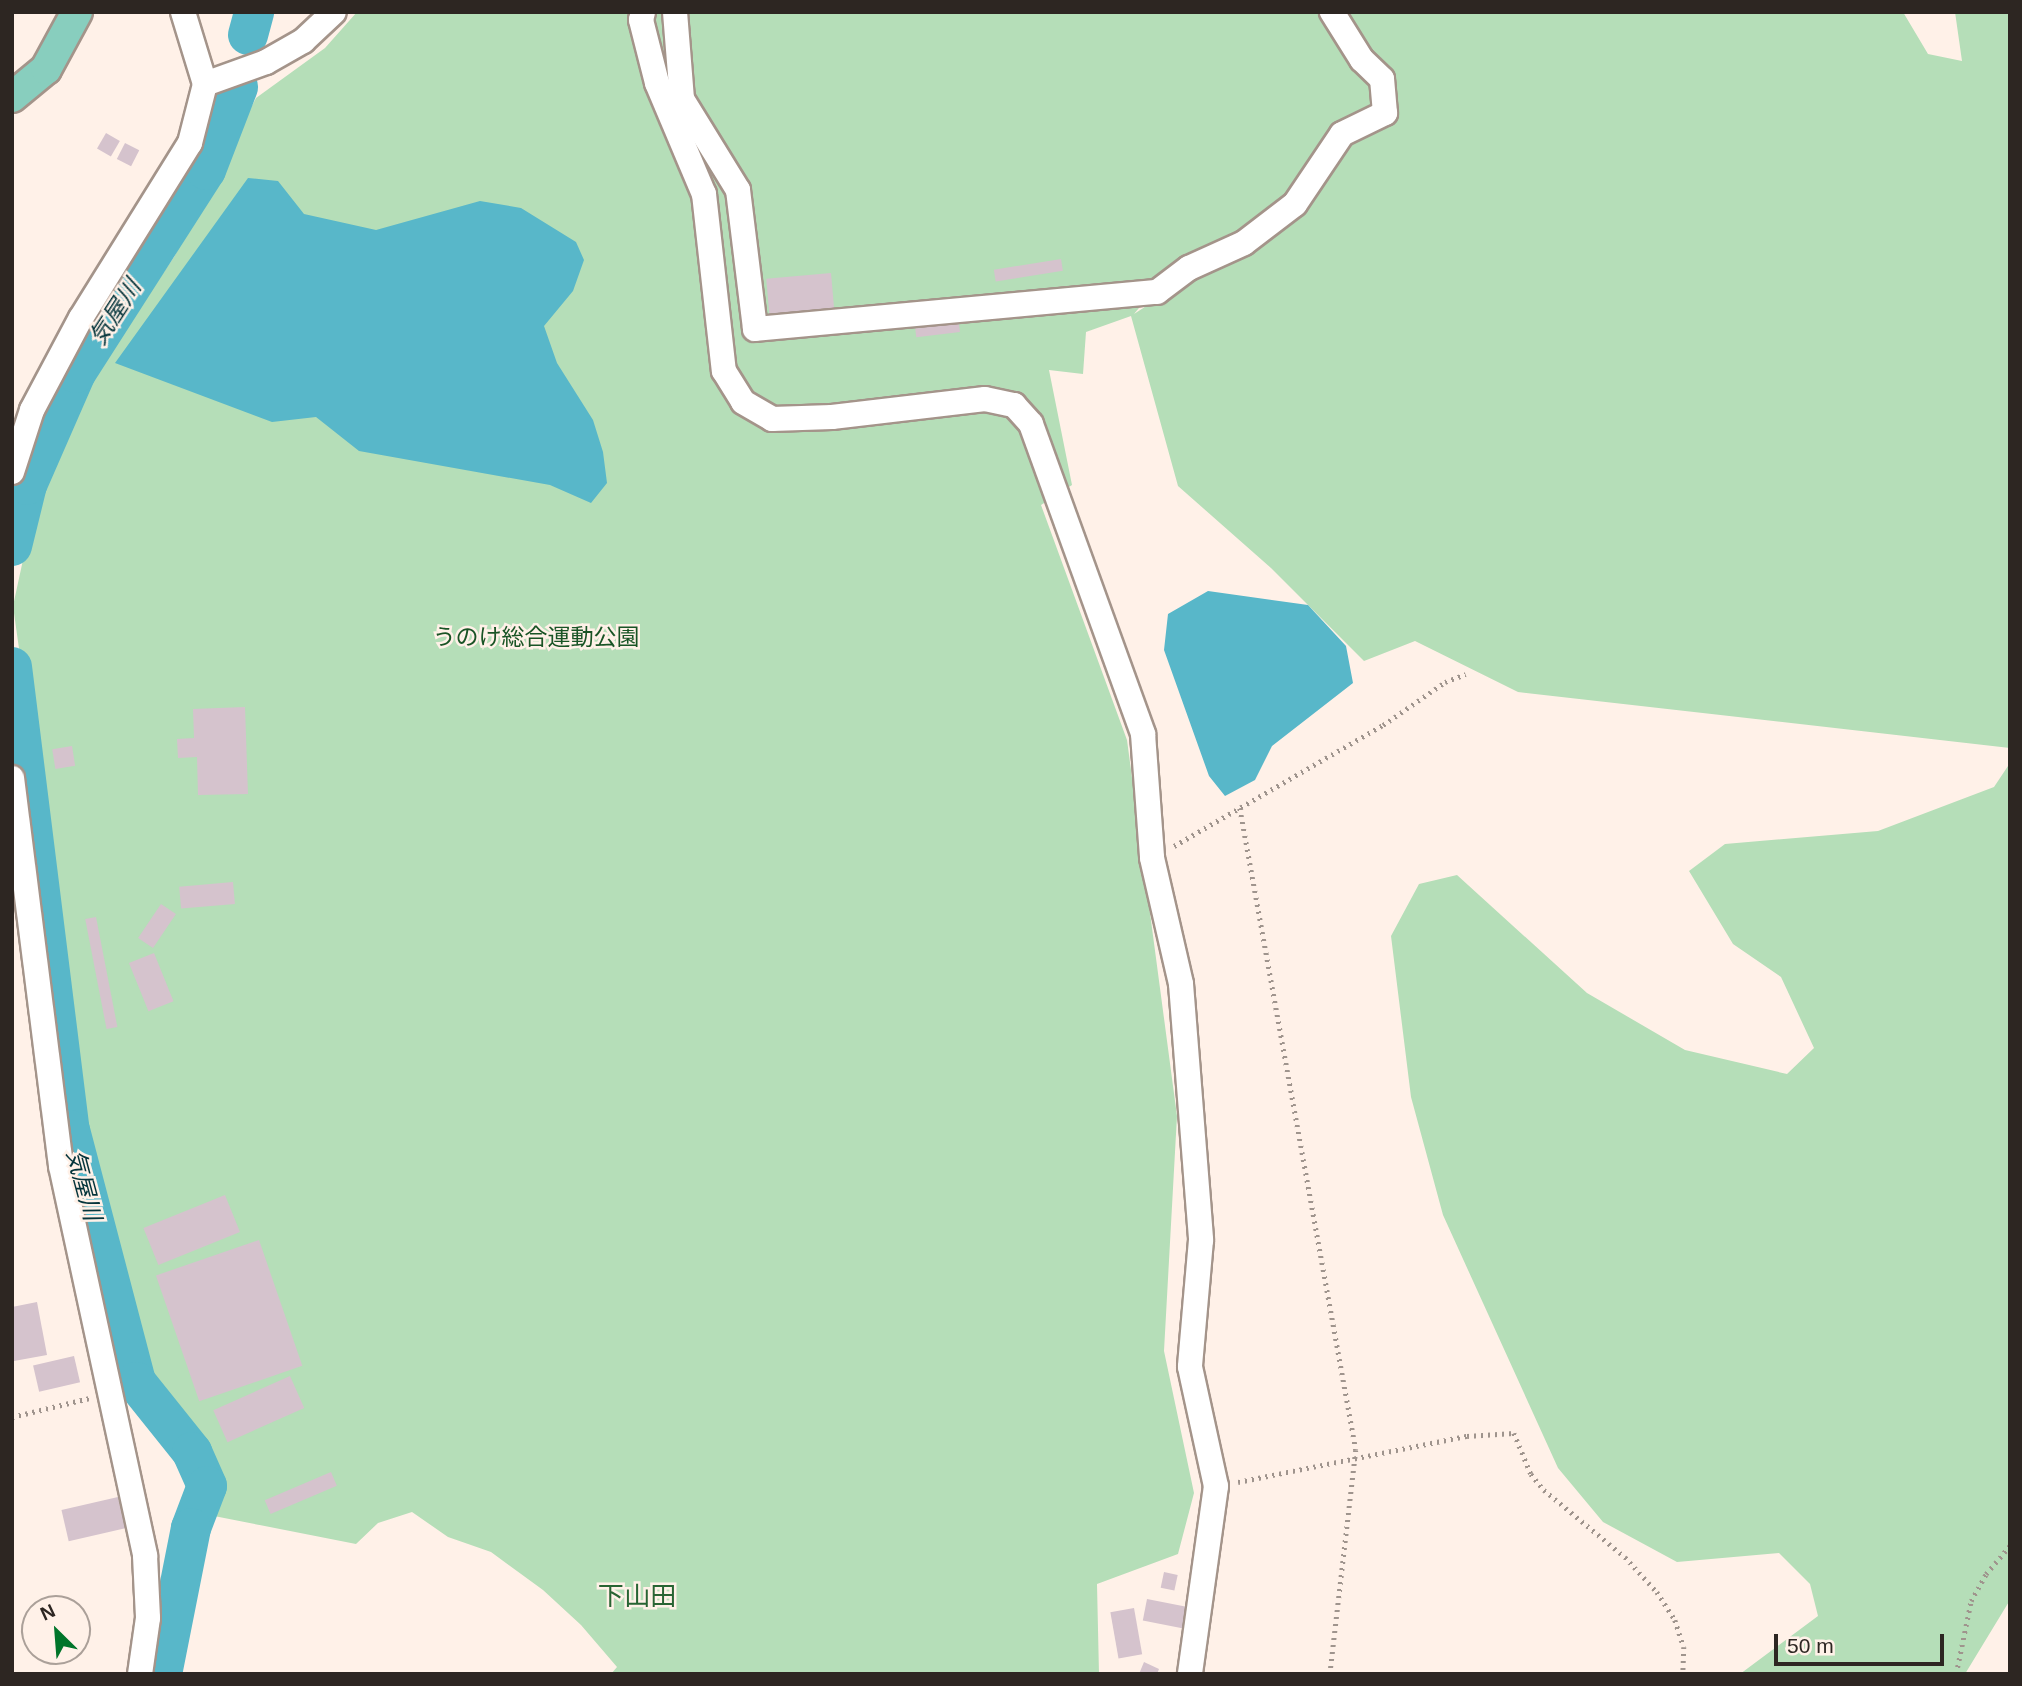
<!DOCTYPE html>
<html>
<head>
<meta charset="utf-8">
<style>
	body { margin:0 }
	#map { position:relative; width:2022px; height:1686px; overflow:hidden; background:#fff1e8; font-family:Helvetica,"Noto Sans JP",sans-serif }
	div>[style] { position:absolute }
	.green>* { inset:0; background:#b5deb8 }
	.water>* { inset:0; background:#58b7c9 }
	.river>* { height:40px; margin:-20px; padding:0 20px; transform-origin:20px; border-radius:20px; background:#58b7c9 }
	.building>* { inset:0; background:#d5c3cd; transform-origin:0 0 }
	.path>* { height:4.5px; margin-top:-2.25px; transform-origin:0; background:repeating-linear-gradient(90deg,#9f948d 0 2px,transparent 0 7px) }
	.roads { filter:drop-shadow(2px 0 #a4948a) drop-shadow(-2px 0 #a4948a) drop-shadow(0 2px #a4948a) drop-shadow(0 -2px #a4948a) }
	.minor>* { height:24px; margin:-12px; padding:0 12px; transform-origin:12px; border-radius:12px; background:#fff }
	.major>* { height:30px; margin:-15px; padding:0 15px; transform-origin:15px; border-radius:15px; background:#88cebe }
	span { translate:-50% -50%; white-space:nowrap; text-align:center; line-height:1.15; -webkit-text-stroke:5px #fff1e8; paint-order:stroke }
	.park-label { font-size:23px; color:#195425 }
	.water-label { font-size:24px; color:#04343b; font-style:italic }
	.quarter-label { font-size:26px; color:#286433 }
	.frame { position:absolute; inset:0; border:14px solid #2d2622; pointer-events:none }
	.north { position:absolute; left:21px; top:1595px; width:70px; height:70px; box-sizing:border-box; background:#fff1e8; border:2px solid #aba099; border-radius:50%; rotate:335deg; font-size:19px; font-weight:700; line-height:28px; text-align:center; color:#2d2622 }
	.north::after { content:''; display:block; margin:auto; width:24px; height:32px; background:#00752a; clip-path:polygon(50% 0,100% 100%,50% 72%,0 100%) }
	.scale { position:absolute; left:1774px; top:1634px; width:170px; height:32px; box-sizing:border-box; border:4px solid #2d2622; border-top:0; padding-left:9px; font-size:21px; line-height:24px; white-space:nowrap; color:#2d2622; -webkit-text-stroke:5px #fff1e8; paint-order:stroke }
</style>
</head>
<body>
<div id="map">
	<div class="green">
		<div style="clip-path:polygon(evenodd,357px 12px,1903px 12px,1928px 54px,1962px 61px,1955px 12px,2010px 12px,2010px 748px,1518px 692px,1415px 641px,1364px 661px,1271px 568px,1178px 486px,1131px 316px,1086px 332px,1083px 374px,1049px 370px,1072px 485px,1041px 505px,1127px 740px,1177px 1116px,1164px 1351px,1194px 1493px,1178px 1554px,1097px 1584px,1099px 1674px,611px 1674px,617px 1667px,581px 1625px,543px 1590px,491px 1552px,448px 1537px,412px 1512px,378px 1523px,356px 1544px,214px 1516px,143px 1356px,87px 1131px,13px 606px,39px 486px,73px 406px,174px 257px,256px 98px,325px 48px,357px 12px,1244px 243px,1134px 314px,1172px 268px,1244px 243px)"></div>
		<div style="clip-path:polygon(2010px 763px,2010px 1600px,1965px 1674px,1740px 1674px,1818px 1616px,1810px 1584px,1779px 1553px,1677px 1562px,1603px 1522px,1558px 1468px,1443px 1215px,1411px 1097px,1391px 936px,1419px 884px,1457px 875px,1587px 993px,1685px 1050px,1787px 1074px,1814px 1048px,1781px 977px,1733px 944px,1689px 871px,1725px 844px,1878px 831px,1994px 787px)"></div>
	</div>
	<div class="water">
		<div style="clip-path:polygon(248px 178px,278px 181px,304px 214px,376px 230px,480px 201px,521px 208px,576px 242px,584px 260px,573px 291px,544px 326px,557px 363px,593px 420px,603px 452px,607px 483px,591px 503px,550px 485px,359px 451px,316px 417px,272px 422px,115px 363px)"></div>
		<div style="clip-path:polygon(1208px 591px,1308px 605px,1346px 646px,1353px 683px,1272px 746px,1255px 780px,1225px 796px,1209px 776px,1164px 650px,1168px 614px)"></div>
	</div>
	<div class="river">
		<div style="left:248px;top:35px;width:24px;rotate:-75deg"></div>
		<div style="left:12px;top:546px;width:63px;rotate:-76.2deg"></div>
		<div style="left:27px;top:485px;width:122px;rotate:-66.4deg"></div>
		<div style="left:76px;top:373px;width:241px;rotate:-57.4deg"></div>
		<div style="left:206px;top:170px;width:89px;rotate:-68.9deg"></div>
		<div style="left:12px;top:667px;width:467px;rotate:82.9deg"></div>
		<div style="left:70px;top:1130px;width:260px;rotate:75.3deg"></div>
		<div style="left:136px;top:1382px;width:90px;rotate:51.3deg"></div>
		<div style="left:192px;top:1452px;width:37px;rotate:66deg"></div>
		<div style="left:207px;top:1486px;width:45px;rotate:110.9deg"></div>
		<div style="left:191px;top:1528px;width:149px;rotate:101.2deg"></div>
	</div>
	<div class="building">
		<div style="left:106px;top:133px;width:16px;height:18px;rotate:30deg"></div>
		<div style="left:125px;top:143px;width:16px;height:18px;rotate:27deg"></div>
		<div style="left:1061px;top:259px;width:12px;height:68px;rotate:81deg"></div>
		<div style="left:831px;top:273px;width:38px;height:65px;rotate:85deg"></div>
		<div style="left:958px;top:316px;width:16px;height:44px;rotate:83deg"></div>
		<div style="clip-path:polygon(245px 707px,248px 794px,198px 795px,197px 757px,178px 758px,177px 739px,194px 738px,193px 709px)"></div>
		<div style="left:72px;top:746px;width:20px;height:20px;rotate:81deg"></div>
		<div style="left:233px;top:882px;width:22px;height:54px;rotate:85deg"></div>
		<div style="left:161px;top:904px;width:18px;height:41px;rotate:34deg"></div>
		<div style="left:96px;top:917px;width:112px;height:11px;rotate:79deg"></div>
		<div style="left:154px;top:953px;width:52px;height:27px;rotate:68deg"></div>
		<div style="left:225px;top:1195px;width:40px;height:88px;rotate:68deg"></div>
		<div style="left:259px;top:1240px;width:133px;height:109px;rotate:71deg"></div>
		<div style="clip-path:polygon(37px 1302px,47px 1355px,14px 1361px,12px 1307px)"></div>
		<div style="left:74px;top:1356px;width:27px;height:42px;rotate:77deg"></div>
		<div style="left:290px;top:1376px;width:35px;height:84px;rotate:66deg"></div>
		<div style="left:331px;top:1472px;width:15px;height:72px;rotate:67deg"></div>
		<div style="left:118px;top:1497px;width:32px;height:58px;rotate:77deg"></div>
		<div style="left:1164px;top:1572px;width:14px;height:16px;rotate:12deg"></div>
		<div style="left:1147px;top:1599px;width:44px;height:22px;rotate:11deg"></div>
		<div style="left:1134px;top:1608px;width:47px;height:24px;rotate:80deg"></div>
		<div style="clip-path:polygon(1144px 1662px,1159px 1669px,1157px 1674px,1139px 1674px)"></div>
	</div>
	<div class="path">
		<div style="left:1240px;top:808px;width:652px;rotate:79.76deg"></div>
		<div style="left:1356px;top:1450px;width:226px;rotate:96.6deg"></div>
		<div style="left:1174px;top:846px;width:241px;rotate:-30.1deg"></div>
		<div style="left:1383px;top:725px;width:75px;rotate:-34.7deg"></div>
		<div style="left:1445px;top:682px;width:22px;rotate:-21deg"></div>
		<div style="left:12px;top:1417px;width:80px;rotate:-13.7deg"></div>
		<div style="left:1238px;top:1482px;width:234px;rotate:-11.4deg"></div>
		<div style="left:1467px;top:1436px;width:47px;rotate:-3.7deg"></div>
		<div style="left:1514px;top:1433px;width:44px;rotate:67.5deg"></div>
		<div style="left:1531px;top:1474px;width:21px;rotate:51deg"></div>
		<div style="left:1544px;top:1490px;width:105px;rotate:39.6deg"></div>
		<div style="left:1625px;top:1557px;width:47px;rotate:47.6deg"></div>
		<div style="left:1657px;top:1592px;width:33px;rotate:57deg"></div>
		<div style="left:1675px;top:1620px;width:28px;rotate:72deg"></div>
		<div style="left:1684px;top:1647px;width:27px;rotate:92deg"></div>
		<div style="left:1956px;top:1674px;width:75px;rotate:-78.4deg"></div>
		<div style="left:1971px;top:1601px;width:31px;rotate:-61deg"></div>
		<div style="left:1986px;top:1574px;width:38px;rotate:-50deg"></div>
	</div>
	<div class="roads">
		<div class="minor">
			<div style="left:643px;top:12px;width:8px;rotate:104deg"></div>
			<div style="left:641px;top:20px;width:65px;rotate:75.7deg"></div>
			<div style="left:657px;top:83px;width:121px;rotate:67.1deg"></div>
			<div style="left:704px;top:194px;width:178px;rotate:83.6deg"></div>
			<div style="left:724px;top:371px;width:36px;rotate:58deg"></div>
			<div style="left:743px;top:402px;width:34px;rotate:30deg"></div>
			<div style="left:772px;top:419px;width:60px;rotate:-1.9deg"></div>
			<div style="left:832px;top:417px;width:154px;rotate:-6.7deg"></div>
			<div style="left:985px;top:399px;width:30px;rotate:12deg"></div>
			<div style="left:1014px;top:405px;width:25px;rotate:48deg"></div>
			<div style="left:1031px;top:424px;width:330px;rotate:70.1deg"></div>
			<div style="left:1143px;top:734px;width:124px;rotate:85.8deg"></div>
			<div style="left:1152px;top:858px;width:129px;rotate:77deg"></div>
			<div style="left:1181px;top:984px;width:257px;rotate:85.5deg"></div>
			<div style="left:1201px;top:1240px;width:127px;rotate:95deg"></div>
			<div style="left:1190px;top:1367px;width:122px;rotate:77.7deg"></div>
			<div style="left:1216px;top:1486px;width:190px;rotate:97.9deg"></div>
			<div style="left:675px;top:12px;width:87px;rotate:85.4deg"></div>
			<div style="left:682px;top:99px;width:107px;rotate:58.4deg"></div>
			<div style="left:738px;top:190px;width:140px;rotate:83deg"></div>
			<div style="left:755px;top:329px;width:404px;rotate:-5.3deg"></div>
			<div style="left:1157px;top:292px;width:40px;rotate:-37deg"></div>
			<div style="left:1189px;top:268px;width:60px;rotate:-24.4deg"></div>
			<div style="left:1244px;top:243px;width:64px;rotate:-37.4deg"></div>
			<div style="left:1295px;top:204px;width:84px;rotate:-56.1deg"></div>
			<div style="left:1342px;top:134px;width:48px;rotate:-26deg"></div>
			<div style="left:1385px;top:113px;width:34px;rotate:-95deg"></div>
			<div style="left:1382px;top:79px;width:28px;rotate:-136deg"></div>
			<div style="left:1362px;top:60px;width:57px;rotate:-122deg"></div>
			<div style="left:205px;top:84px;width:65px;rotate:-19.8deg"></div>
			<div style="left:266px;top:62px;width:43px;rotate:-29.6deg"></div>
			<div style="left:303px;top:41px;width:42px;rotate:-43.1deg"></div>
			<div style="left:12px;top:472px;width:65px;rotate:-72.1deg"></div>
			<div style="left:32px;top:410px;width:104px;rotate:-62deg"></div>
			<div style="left:81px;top:318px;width:206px;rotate:-58.1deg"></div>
			<div style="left:190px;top:143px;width:61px;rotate:-75.7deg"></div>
			<div style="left:205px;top:84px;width:75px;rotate:-107deg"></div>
			<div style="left:12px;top:778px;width:391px;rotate:82.8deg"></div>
			<div style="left:61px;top:1166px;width:399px;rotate:77.8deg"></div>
			<div style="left:145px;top:1556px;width:62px;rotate:87.2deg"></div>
			<div style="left:148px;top:1618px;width:57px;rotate:98.1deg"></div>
		</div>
		<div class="major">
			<div style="left:12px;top:97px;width:44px;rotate:-39.5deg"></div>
			<div style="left:46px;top:69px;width:65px;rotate:-61.5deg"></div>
		</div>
	</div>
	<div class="park-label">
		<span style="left:536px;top:637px">うのけ総合運動公園</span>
	</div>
	<div class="water-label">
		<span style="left:115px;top:312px;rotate:-57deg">気屋川</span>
		<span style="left:84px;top:1185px;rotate:75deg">気屋川</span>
	</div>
	<div class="quarter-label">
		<span style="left:637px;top:1597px">下山田</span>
	</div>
	<div class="frame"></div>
	<div class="north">N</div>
	<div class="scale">50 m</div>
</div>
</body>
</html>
